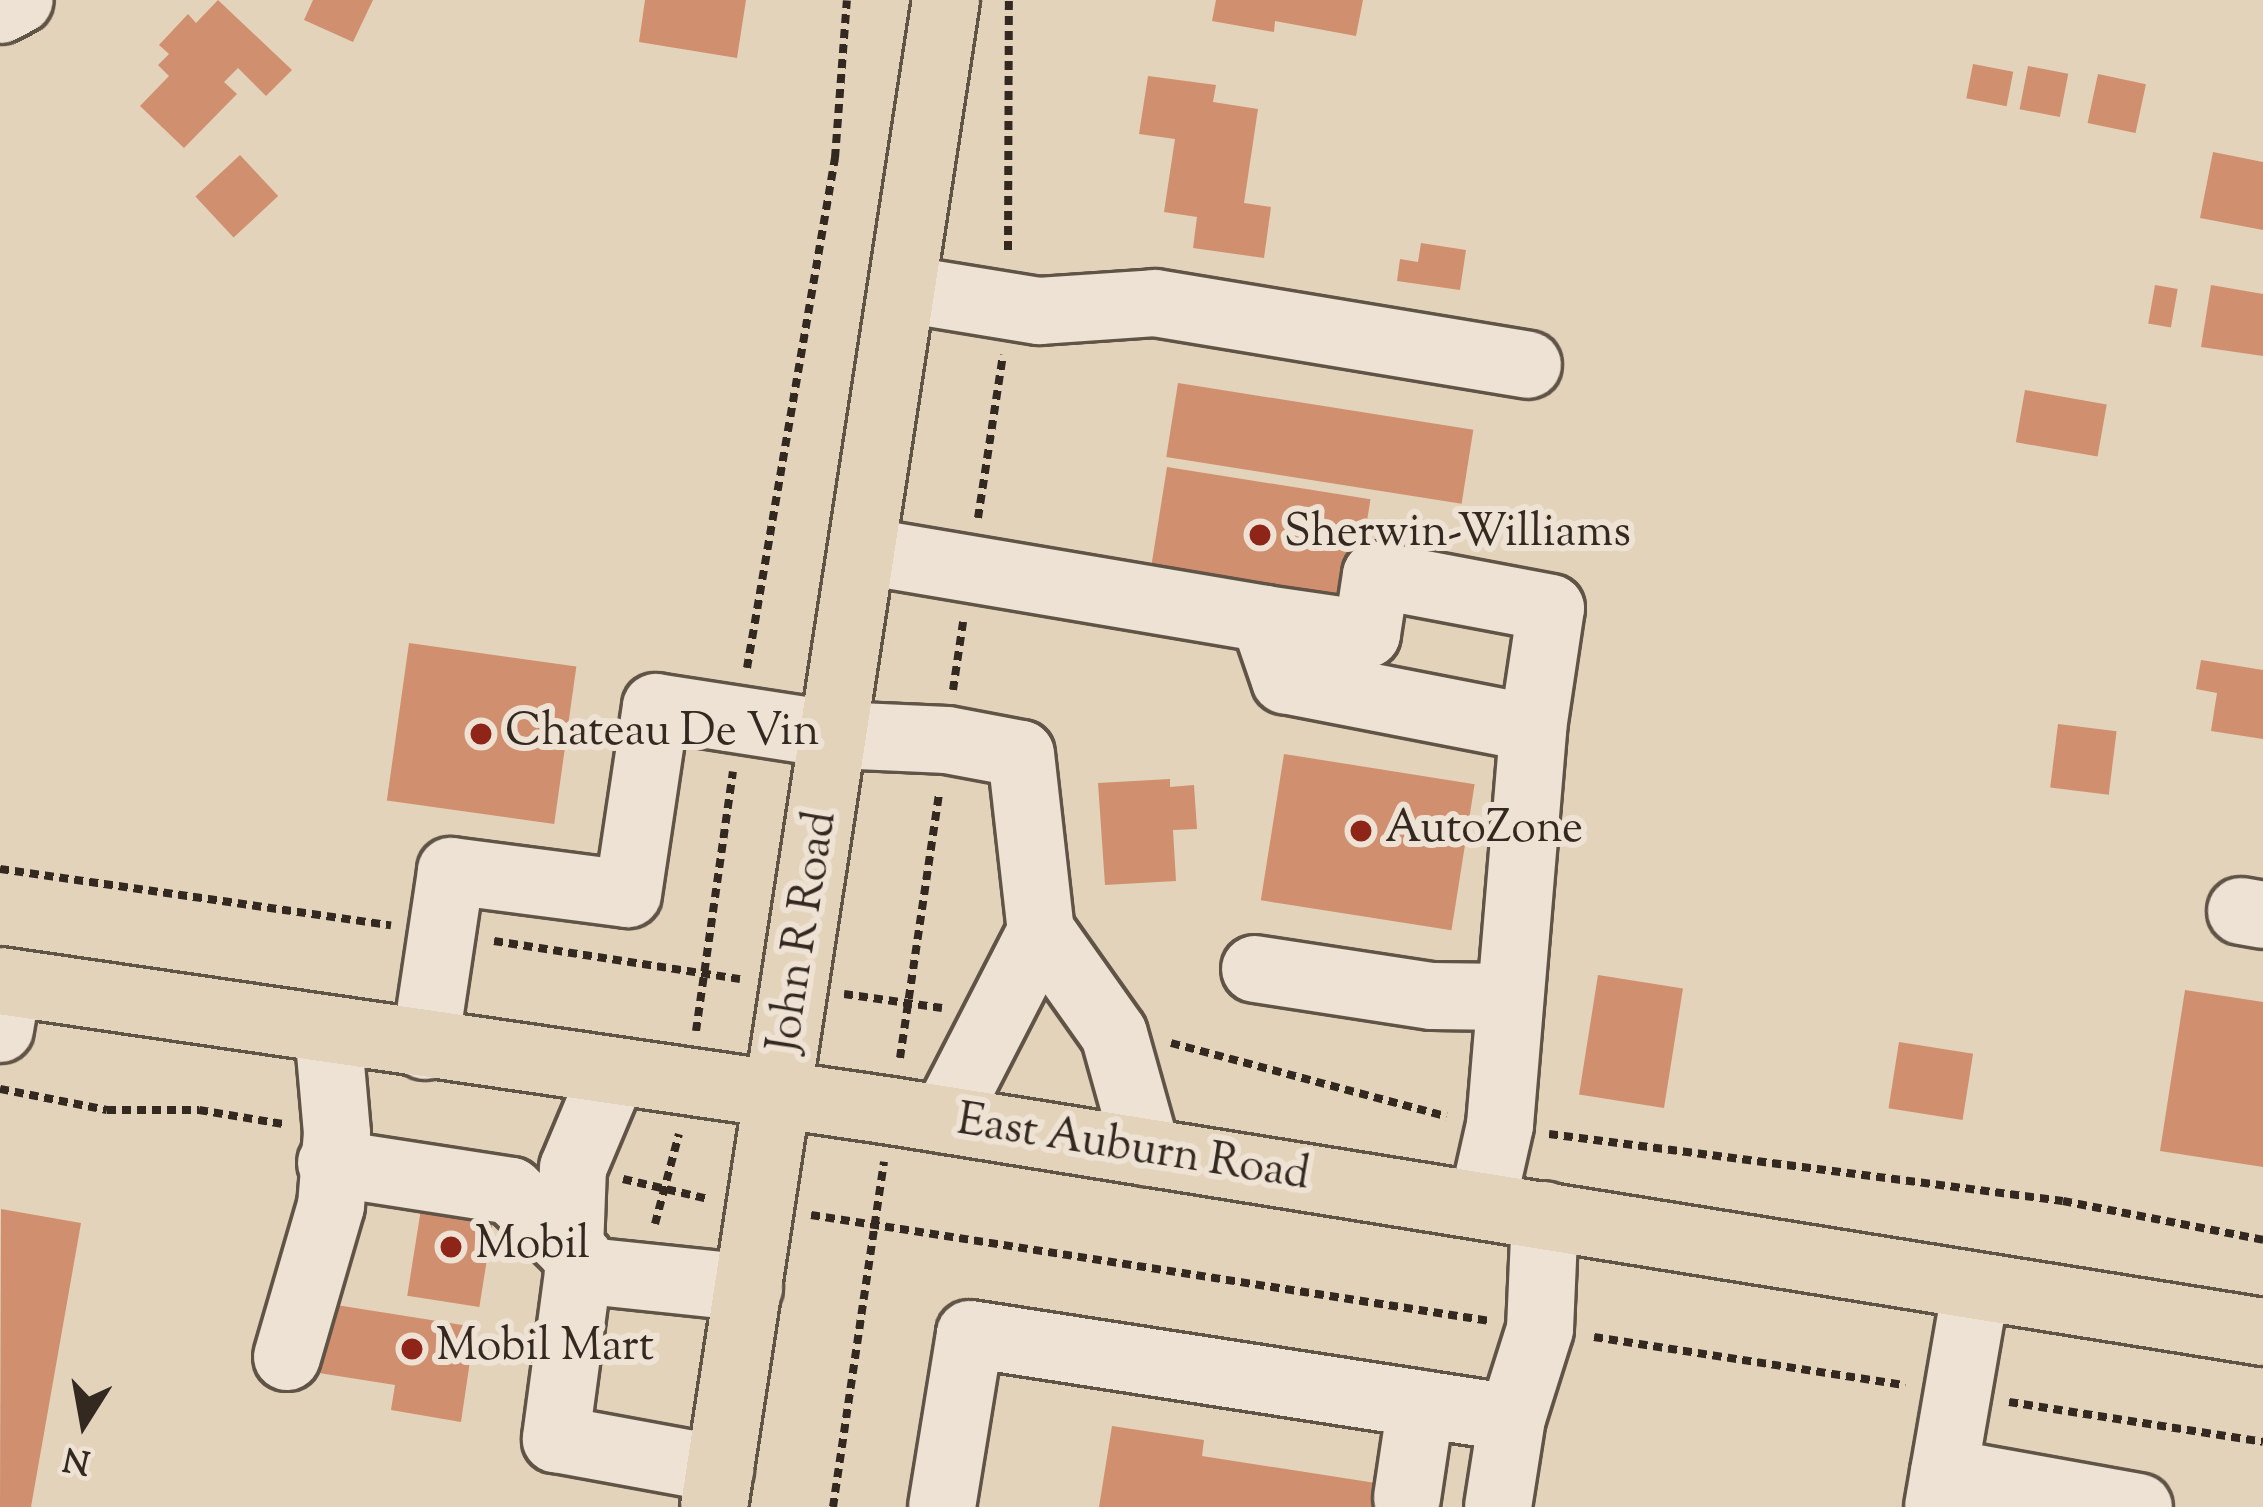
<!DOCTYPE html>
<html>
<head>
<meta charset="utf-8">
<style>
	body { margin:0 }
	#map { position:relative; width:2263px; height:1507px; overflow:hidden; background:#e3d3bb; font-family:"Sorts Mill Goudy",serif }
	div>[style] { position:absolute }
	.building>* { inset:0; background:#d08f6e; transform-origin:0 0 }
	.path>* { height:8px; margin-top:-4px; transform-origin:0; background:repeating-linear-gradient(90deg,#342920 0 9px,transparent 0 15px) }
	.roads { filter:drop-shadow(3px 0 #605447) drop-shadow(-3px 0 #605447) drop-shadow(0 3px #605447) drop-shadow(0 -3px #605447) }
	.minor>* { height:66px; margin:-33px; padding:0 33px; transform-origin:33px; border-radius:33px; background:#ede2d3 }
	.major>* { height:66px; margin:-33px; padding:0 33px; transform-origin:33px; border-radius:33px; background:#e3d3bb }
	.dots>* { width:33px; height:33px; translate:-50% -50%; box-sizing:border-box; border:6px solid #ede2d3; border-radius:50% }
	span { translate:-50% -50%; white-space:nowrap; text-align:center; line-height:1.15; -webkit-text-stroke:12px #ede2d3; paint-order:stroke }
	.poi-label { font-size:45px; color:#342920 }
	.left { translate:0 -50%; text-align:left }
	.street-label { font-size:45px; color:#342920 }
	.north { position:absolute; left:24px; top:1363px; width:120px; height:120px; -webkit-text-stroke:9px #ede2d3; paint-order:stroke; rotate:191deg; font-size:33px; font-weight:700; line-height:48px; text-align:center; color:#342920 }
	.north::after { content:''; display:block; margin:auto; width:42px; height:54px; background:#342920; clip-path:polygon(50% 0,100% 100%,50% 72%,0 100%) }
</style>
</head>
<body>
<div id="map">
	<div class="building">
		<div style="clip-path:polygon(218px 0,292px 70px,266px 96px,238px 68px,224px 82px,237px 94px,184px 148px,140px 106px,169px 76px,158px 65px,169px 54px,159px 45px,188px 14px,196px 23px)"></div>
		<div style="clip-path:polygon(313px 0,373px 0,353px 42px,304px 20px)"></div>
		<div style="clip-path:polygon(645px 0,746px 0,737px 58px,639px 42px)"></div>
		<div style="clip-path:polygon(1216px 0,1363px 0,1356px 36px,1275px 21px,1274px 32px,1212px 21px)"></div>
		<div style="left:1973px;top:64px;width:41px;height:35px;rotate:11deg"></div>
		<div style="left:2028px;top:66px;width:41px;height:44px;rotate:11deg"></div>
		<div style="left:2098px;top:74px;width:49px;height:50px;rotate:12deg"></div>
		<div style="clip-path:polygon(1148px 76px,1216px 85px,1213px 102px,1258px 109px,1244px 203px,1271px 207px,1264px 258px,1193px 248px,1197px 217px,1164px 212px,1175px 139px,1139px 134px)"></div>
		<div style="clip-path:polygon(2213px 152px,2263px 162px,2263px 230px,2200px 218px)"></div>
		<div style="left:240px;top:155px;width:56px;height:61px;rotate:47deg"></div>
		<div style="clip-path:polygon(1421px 243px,1466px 250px,1460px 290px,1397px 281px,1400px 259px,1418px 262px)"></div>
		<div style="left:2155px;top:285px;width:23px;height:39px;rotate:10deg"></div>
		<div style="clip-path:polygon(2211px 285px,2263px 294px,2263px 356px,2201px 347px)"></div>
		<div style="left:1178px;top:383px;width:299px;height:75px;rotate:9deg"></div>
		<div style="left:2025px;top:390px;width:83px;height:53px;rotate:10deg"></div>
		<div style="left:1167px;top:467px;width:206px;height:103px;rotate:9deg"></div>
		<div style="left:409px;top:643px;width:169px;height:159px;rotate:8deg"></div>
		<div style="clip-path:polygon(2201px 660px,2263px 670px,2263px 739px,2211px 731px,2217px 693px,2196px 689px)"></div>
		<div style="left:2058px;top:724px;width:59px;height:64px;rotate:7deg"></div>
		<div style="left:1284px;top:754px;width:193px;height:148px;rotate:9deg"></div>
		<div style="clip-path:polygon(1170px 779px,1170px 787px,1194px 785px,1197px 829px,1173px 830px,1176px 881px,1105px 885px,1098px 783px)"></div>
		<div style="left:1598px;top:975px;width:86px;height:121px;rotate:9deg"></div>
		<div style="clip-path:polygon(2185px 990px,2263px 1002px,2263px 1167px,2160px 1151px)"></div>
		<div style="left:1899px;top:1042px;width:75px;height:67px;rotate:9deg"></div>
		<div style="left:424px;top:1190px;width:73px;height:107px;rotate:9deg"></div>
		<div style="clip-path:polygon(1px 1209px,81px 1223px,31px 1507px,0 1507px)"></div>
		<div style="clip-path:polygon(330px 1304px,475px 1327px,461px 1422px,391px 1410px,395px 1385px,319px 1373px)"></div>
		<div style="clip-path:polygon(1112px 1426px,1204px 1440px,1202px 1456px,1382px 1484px,1424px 1507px,1099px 1507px)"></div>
	</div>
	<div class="path">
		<div style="left:1008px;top:250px;width:250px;rotate:-89.8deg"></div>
		<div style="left:978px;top:518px;width:165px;rotate:-81.3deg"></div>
		<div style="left:747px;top:668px;width:518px;rotate:-80.21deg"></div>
		<div style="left:835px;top:158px;width:158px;rotate:-85.7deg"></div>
		<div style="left:953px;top:690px;width:69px;rotate:-81.6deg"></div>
		<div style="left:0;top:869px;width:395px;rotate:8.2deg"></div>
		<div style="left:494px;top:941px;width:249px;rotate:8.8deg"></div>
		<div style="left:844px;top:994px;width:99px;rotate:8.1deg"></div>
		<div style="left:696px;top:1031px;width:262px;rotate:-81.9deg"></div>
		<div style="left:1171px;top:1043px;width:285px;rotate:14.9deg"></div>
		<div style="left:900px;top:1058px;width:267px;rotate:-81.6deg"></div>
		<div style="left:0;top:1089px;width:109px;rotate:11.1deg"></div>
		<div style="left:107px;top:1110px;width:92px"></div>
		<div style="left:199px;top:1110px;width:85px;rotate:9.5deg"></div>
		<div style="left:1549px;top:1134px;width:518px;rotate:7.43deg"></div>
		<div style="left:2063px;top:1201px;width:204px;rotate:11deg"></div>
		<div style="left:623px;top:1179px;width:87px;rotate:13.2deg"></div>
		<div style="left:811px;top:1215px;width:687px;rotate:8.87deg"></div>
		<div style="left:655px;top:1224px;width:93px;rotate:-75.1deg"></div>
		<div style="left:1594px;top:1337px;width:315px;rotate:8.8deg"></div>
		<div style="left:2009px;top:1402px;width:257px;rotate:8.9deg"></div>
		<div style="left:833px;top:1507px;width:349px;rotate:-81.6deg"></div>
	</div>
	<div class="roads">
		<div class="minor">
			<div style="left:0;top:10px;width:22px;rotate:-27deg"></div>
			<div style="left:904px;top:289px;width:137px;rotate:9.3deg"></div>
			<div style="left:1039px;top:311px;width:116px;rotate:-3.9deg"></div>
			<div style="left:1155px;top:303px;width:378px;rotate:9.4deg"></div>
			<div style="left:864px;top:551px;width:406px;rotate:9.6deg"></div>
			<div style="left:1264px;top:619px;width:65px;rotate:71deg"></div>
			<div style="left:1285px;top:680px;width:253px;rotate:11deg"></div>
			<div style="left:1533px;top:728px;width:121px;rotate:-81.5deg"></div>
			<div style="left:1551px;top:608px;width:178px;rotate:-169.3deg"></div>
			<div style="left:1376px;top:575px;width:60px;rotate:98.7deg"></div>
			<div style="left:1367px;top:634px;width:104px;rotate:-171.7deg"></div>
			<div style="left:2241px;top:911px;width:22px;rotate:10deg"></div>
			<div style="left:1041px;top:931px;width:126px;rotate:54.7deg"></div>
			<div style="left:1114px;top:1034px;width:123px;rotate:74.4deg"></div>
			<div style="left:1255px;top:969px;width:179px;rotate:8.7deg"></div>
			<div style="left:1432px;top:996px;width:77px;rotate:0.7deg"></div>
			<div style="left:0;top:1029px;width:47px;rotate:-80.1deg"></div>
			<div style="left:425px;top:1046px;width:177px;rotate:-81.5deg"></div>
			<div style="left:451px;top:871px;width:178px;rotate:7.4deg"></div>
			<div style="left:628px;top:894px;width:189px;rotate:-81.5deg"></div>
			<div style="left:656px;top:707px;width:182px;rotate:8.8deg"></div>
			<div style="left:836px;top:735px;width:111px;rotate:2.6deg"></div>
			<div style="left:947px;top:740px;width:75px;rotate:10.7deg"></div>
			<div style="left:1021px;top:754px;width:178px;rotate:83.6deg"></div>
			<div style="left:1041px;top:931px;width:212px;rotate:117.2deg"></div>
			<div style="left:331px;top:1163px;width:182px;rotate:8.8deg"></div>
			<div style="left:511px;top:1191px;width:96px;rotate:44.2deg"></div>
			<div style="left:580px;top:1258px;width:183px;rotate:97.6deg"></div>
			<div style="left:556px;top:1439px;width:167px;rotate:10.4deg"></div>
			<div style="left:1482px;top:1205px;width:82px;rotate:-77.3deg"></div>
			<div style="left:1500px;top:1125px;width:398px;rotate:-85.2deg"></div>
			<div style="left:570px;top:1249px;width:81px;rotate:-87.9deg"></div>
			<div style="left:573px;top:1168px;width:103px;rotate:-67.2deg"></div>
			<div style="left:578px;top:1270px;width:172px;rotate:6deg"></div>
			<div style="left:287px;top:1357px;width:157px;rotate:-73.8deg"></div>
			<div style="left:331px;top:1206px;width:73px;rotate:-85.3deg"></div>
			<div style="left:337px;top:1133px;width:102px;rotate:-95deg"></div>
			<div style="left:1944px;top:1472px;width:198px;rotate:10.2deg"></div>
			<div style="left:1407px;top:1498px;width:95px;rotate:-81.5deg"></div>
			<div style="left:942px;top:1507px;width:175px;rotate:-80.8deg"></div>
			<div style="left:970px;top:1334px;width:548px;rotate:8.81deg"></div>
			<div style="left:1498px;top:1507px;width:90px;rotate:-81.1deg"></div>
			<div style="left:1512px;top:1418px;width:93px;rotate:-72.5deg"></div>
			<div style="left:1540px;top:1329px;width:114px;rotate:-87.5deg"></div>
			<div style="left:1938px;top:1507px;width:222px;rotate:-80.2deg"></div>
		</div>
		<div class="major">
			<div style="left:0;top:981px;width:900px;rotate:8.3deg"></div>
			<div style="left:891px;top:1111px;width:1390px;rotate:9.15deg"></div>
			<div style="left:714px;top:1507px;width:1525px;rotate:-81.25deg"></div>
		</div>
	</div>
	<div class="dots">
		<div style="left:1260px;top:535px;background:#8f2418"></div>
		<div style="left:481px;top:734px;background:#8f2418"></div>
		<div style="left:1361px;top:831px;background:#8f2418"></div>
		<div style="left:451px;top:1247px;background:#8f2418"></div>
		<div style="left:412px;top:1349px;background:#8f2418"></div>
	</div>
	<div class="poi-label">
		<span class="left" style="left:1284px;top:535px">Sherwin-Williams</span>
		<span class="left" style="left:505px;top:734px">Chateau De Vin</span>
		<span class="left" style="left:1385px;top:831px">AutoZone</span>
		<span class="left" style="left:475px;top:1247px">Mobil</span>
		<span class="left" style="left:436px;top:1349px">Mobil Mart</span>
	</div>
	<div class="street-label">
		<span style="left:805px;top:932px;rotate:-81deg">John R Road</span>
		<span style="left:1133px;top:1150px;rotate:9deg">East Auburn Road</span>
	</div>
	<div class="north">N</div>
</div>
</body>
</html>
